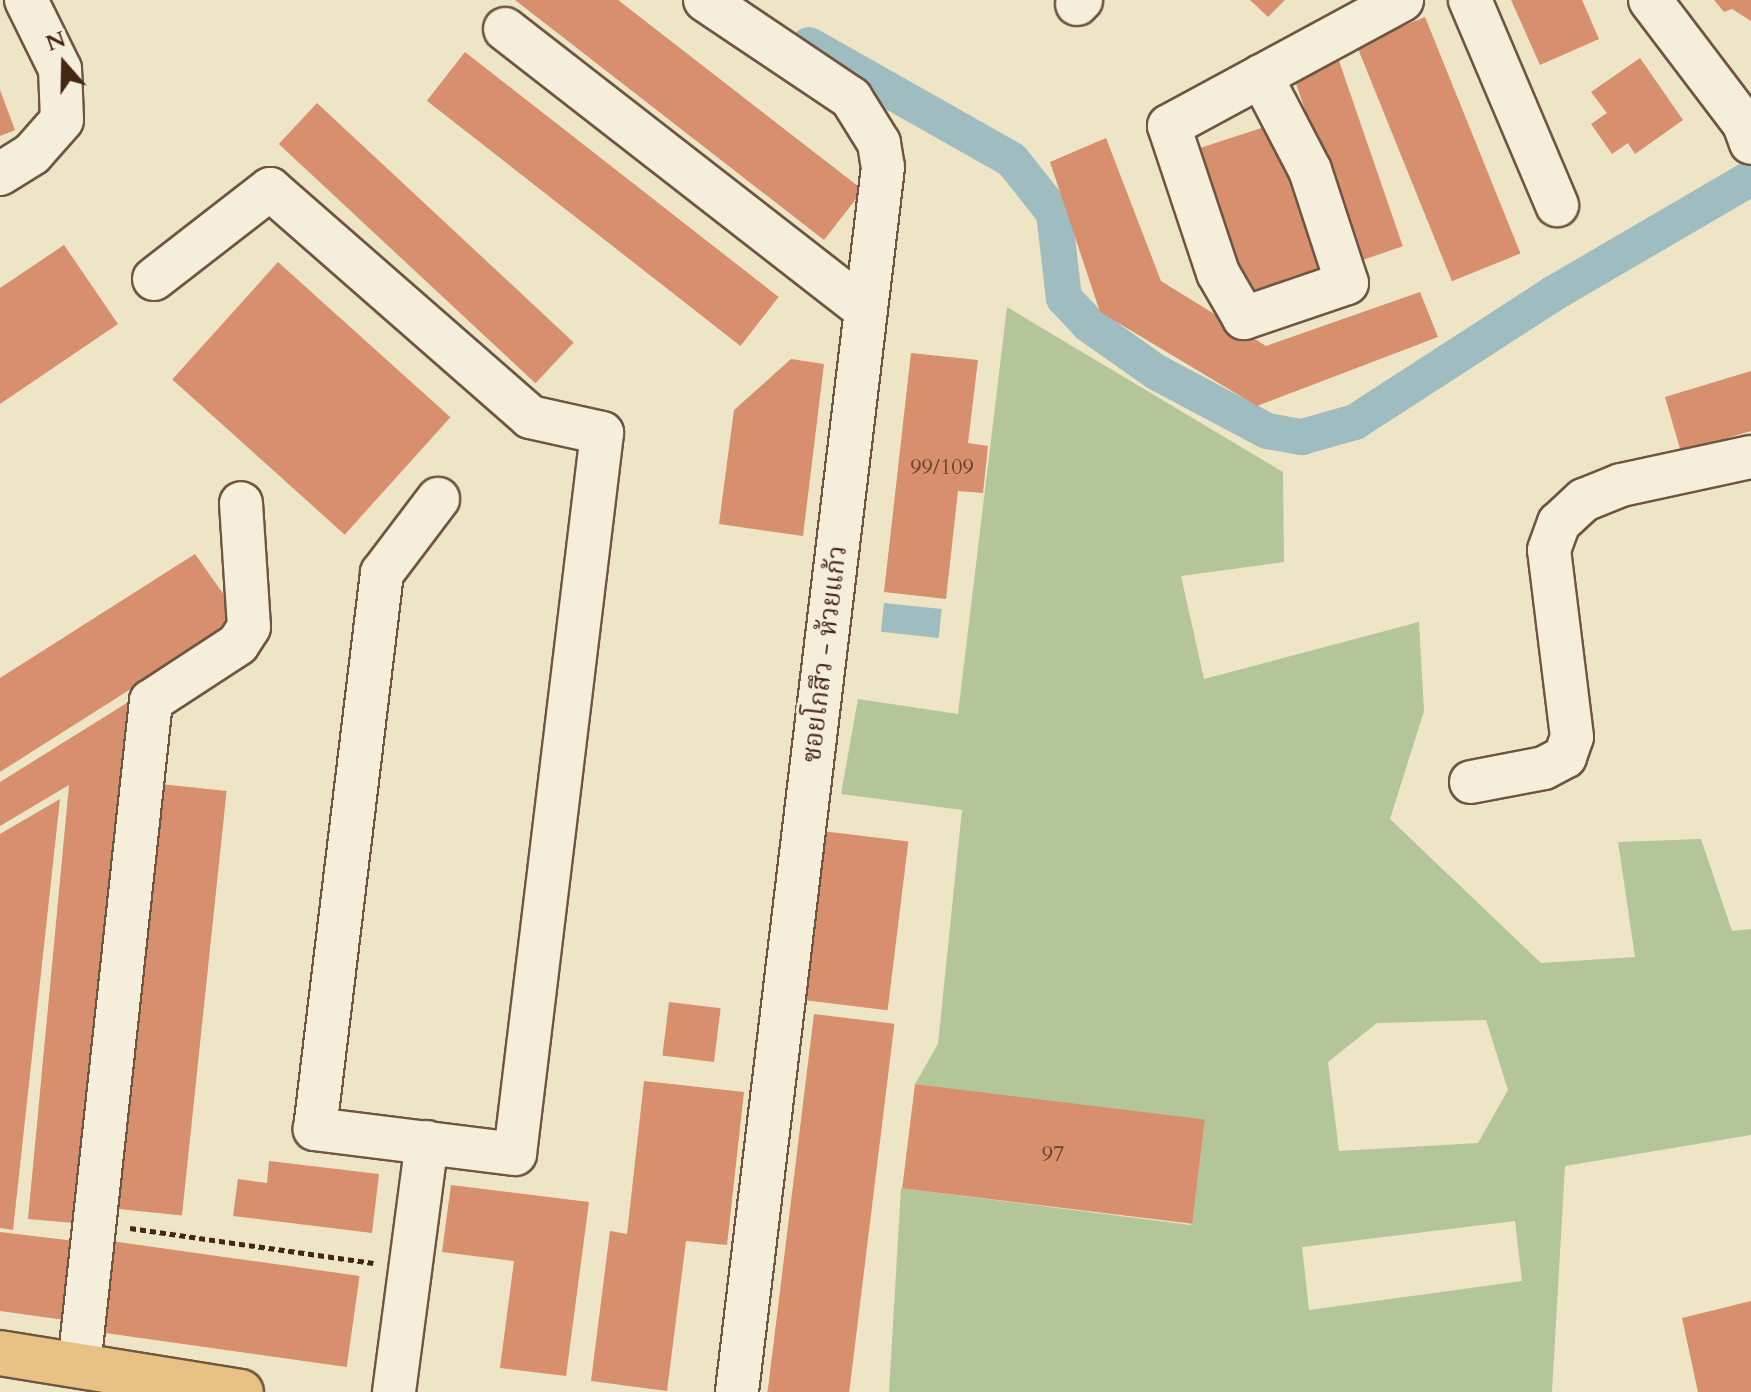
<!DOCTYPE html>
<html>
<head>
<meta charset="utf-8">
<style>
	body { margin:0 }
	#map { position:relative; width:1751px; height:1392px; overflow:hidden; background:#eee5c7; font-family:Cardo,"Noto Serif Thai",serif }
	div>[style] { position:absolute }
	.green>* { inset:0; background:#b4c599 }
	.water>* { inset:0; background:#9fbcc0; transform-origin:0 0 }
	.canal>* { height:36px; margin:-18px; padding:0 18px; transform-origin:18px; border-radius:18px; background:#9fbcc0 }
	.building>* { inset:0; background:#d78f6e; transform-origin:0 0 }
	.path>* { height:5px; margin-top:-2.5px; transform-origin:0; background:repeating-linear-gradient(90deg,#442713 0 6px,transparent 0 10px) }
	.roads { filter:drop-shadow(2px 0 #6e5640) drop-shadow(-2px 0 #6e5640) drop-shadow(0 2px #6e5640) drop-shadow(0 -2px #6e5640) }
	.minor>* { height:42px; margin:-21px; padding:0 21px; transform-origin:21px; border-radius:21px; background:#f4eedb }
	.major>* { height:44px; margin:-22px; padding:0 22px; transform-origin:22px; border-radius:22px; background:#e7c284 }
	span { translate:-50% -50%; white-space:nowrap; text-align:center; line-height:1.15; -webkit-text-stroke:6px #f4eedb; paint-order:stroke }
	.number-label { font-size:22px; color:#69412a }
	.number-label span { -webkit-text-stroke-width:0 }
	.street-label { font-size:26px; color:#442713 }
	.north { position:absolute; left:24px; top:24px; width:80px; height:80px; -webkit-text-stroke:6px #f4eedb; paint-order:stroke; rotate:340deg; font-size:22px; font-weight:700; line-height:32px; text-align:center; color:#442713 }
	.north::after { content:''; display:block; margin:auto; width:28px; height:36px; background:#442713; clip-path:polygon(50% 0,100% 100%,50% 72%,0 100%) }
</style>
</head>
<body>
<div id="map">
	<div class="green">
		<div style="clip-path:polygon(evenodd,1007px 307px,1283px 472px,1284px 562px,1181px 576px,1204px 679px,1419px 622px,1424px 711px,1390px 819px,1541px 963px,1635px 957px,1618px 842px,1701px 839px,1732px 931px,1751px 929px,1751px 1135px,1565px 1166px,1552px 1392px,889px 1392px,901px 1188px,1191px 1225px,1204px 1121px,915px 1084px,938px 1044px,962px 810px,841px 794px,858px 699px,958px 714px,1007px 307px,1486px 1020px,1508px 1090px,1478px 1143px,1339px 1151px,1328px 1062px,1377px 1023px,1486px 1020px,1007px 307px,1515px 1221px,1522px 1281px,1309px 1310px,1302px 1247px,1515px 1221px)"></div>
	</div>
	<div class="water">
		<div style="left:884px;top:603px;width:58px;height:29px;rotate:6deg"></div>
	</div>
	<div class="canal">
		<div style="left:809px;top:45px;width:233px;rotate:29.5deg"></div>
		<div style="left:1012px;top:160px;width:68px;rotate:51.6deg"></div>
		<div style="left:1054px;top:213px;width:86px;rotate:83.3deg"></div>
		<div style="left:1064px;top:298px;width:35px;rotate:47deg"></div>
		<div style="left:1088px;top:324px;width:83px;rotate:35.2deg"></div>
		<div style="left:1156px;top:372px;width:126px;rotate:28deg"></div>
		<div style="left:1267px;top:431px;width:36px;rotate:10deg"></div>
		<div style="left:1302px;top:437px;width:55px;rotate:-15.8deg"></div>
		<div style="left:1355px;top:422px;width:239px;rotate:-32.9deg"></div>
		<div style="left:1556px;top:292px;width:226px;rotate:-30.3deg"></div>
	</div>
	<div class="building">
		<div style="clip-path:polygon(515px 0,618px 0,863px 190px,824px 240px)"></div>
		<div style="clip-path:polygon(1250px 0,1285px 0,1268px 17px)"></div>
		<div style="clip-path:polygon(1511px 0,1582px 0,1599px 39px,1540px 65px)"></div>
		<div style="clip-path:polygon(1714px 0,1751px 0,1751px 21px,1732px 9px,1724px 12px)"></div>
		<div style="left:1425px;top:17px;width:255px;height:74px;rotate:68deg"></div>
		<div style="left:465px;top:52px;width:398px;height:62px;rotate:38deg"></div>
		<div style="left:1338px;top:58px;width:199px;height:48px;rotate:71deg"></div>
		<div style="clip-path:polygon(1640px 58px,1683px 120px,1635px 154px,1628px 143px,1612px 154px,1591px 124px,1607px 113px,1591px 92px)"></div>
		<div style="clip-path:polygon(0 90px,15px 130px,0 136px)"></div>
		<div style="left:317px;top:103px;width:351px;height:56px;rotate:43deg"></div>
		<div style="left:1277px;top:123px;width:164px;height:84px;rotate:72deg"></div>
		<div style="clip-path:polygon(1106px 138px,1161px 281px,1266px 346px,1420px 292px,1438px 337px,1257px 406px,1100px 312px,1050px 162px)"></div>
		<div style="clip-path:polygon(64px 245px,118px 324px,0 404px,0 288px)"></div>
		<div style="left:278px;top:262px;width:232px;height:158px;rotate:42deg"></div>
		<div style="clip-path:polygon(911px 353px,978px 360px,968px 443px,988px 446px,983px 493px,958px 491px,946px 599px,884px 592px)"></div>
		<div style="clip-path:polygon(791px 359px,824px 364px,803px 536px,719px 524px,734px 410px)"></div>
		<div style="clip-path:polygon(1751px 371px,1751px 431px,1681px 452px,1665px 397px)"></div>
		<div style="clip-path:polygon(195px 554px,241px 619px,0 772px,0 678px)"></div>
		<div style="clip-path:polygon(138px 696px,84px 1224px,28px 1219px,69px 785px,0 826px,0 782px)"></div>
		<div style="left:151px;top:783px;width:76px;height:427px;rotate:6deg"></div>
		<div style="clip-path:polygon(60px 799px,13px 1230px,0 1228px,0 834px)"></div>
		<div style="left:822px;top:831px;width:87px;height:170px;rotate:7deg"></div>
		<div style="left:669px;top:1002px;width:52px;height:54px;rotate:7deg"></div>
		<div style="left:814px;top:1014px;width:81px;height:381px;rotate:7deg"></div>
		<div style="clip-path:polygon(644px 1081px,744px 1092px,727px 1245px,686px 1241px,667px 1391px,591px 1381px,610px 1231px,627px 1234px)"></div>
		<div style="left:915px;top:1084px;width:292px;height:105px;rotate:7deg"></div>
		<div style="clip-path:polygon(269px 1161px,379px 1174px,372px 1233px,233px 1216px,238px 1179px,267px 1183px)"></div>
		<div style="clip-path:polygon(451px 1185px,589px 1202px,566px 1376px,500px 1368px,514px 1261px,442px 1252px)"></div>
		<div style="clip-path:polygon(0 1232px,75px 1241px,65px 1320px,0 1311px)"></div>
		<div style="left:111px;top:1241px;width:251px;height:92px;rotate:8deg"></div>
		<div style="clip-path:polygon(1751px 1301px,1751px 1392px,1698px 1392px,1682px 1318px)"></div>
	</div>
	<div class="path">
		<div style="left:130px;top:1228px;width:246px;rotate:8.2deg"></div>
	</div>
	<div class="roads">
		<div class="minor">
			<div style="left:705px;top:0;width:176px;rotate:33.9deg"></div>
			<div style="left:851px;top:98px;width:53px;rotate:58.1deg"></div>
			<div style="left:879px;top:143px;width:24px;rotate:81deg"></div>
			<div style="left:883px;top:167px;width:1234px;rotate:96.8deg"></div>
			<div style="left:1470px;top:0;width:223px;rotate:67deg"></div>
			<div style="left:1650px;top:0;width:156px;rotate:52.8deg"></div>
			<div style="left:1744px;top:124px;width:20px;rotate:70deg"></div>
			<div style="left:1077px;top:4px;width:6px;rotate:-45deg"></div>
			<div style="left:505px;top:29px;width:457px;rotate:37.9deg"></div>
			<div style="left:1261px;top:76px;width:106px;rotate:62.5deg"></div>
			<div style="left:1310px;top:170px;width:119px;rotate:71.9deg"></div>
			<div style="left:1347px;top:283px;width:109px;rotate:161.2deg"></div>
			<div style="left:1244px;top:318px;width:52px;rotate:-120deg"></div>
			<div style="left:1218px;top:273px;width:155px;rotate:-108.4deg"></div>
			<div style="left:1169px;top:126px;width:265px;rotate:-28.4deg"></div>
			<div style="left:0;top:174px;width:38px;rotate:-32deg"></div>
			<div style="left:32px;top:154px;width:45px;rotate:-48.6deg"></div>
			<div style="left:62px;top:120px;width:51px;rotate:-92.2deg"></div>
			<div style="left:60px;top:69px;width:77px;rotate:-116.2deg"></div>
			<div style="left:154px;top:279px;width:147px;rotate:-37.8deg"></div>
			<div style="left:270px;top:189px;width:346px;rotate:41.2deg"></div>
			<div style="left:530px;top:417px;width:74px;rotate:12.5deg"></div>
			<div style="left:602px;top:433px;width:726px;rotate:96.88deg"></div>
			<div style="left:515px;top:1154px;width:202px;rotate:-172.9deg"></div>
			<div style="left:315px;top:1129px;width:560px;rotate:-83.13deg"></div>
			<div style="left:382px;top:573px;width:93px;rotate:-52.9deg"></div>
			<div style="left:1471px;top:782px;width:74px;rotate:-10.9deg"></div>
			<div style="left:1544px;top:768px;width:24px;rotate:-28deg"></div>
			<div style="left:1565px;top:757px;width:21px;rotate:-71deg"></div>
			<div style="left:1572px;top:737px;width:188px;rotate:-97deg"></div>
			<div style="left:1549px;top:550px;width:29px;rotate:-70deg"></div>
			<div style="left:1559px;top:523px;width:34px;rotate:-43deg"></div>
			<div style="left:1584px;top:500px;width:40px;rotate:-22deg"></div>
			<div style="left:1621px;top:485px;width:133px;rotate:-12.2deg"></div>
			<div style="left:79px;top:1366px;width:669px;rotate:-83.82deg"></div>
			<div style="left:151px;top:701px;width:104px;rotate:-33.2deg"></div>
			<div style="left:238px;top:644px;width:20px;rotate:-57deg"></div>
			<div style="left:249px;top:627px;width:124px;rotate:-93.7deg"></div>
			<div style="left:394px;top:1392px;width:252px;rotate:-82.5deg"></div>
		</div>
		<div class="major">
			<div style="left:0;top:1353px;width:244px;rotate:9.2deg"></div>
		</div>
	</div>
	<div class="number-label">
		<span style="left:942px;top:468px">99/109</span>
		<span style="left:1053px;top:1155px">97</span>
	</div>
	<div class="street-label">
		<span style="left:825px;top:654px;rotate:-83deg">ซอยโกสึว - ห้วยแก้ว</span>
	</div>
	<div class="north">N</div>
</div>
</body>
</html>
